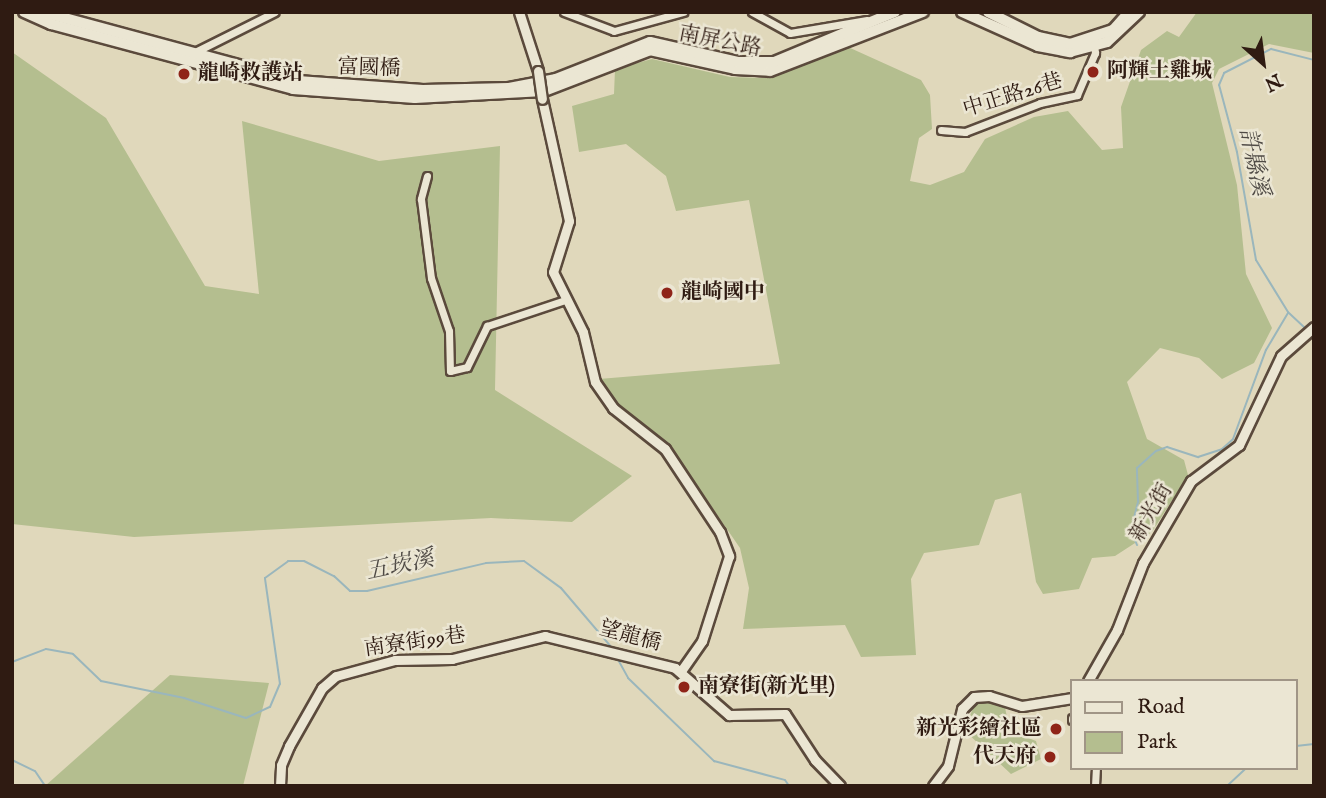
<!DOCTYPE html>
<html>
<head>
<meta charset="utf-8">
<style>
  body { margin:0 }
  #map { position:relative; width:1326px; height:798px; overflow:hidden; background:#e0d8bb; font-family:"IM FELL English","Noto Serif TC",serif }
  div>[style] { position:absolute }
  .green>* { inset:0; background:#b4be8f }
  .stream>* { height:2px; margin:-1px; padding:0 1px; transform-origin:1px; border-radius:1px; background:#9ab6bc }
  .roads { filter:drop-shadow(2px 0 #5b4a3c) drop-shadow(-2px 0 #5b4a3c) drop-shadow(0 2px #5b4a3c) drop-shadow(0 -2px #5b4a3c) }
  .minor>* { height:7px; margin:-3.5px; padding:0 3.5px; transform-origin:3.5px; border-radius:3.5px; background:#ebe6d3 }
  .tertiary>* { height:9px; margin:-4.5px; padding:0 4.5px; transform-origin:4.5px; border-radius:4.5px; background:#ebe6d3 }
  .secondary>* { height:10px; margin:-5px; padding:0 5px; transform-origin:5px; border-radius:5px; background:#ebe6d3 }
  .bridges { filter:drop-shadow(2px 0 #5b4a3c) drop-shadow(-2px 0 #5b4a3c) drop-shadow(0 2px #5b4a3c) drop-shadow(0 -2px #5b4a3c) }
  .tertiary-bridge>* { height:9px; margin:-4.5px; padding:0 4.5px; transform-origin:4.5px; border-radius:4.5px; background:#ebe6d3 }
  .dots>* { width:19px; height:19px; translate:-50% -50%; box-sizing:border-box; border:4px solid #ebe6d3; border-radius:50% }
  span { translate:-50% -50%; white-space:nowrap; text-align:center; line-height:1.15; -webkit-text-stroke:5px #ebe6d3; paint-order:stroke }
  .street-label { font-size:21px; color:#2f1b12 }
  .poi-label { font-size:21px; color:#2f1b12; font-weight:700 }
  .left { translate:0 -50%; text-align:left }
  .right { translate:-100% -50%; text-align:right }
  .water-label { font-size:23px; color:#4f4a45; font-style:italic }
  .frame { position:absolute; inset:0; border:14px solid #2f1b12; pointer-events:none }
  .legend { position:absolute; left:1070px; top:679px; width:228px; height:91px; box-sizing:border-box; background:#ebe6d3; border:2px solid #a09586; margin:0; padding:9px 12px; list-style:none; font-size:21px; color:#2f1b12 }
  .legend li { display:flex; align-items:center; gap:14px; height:35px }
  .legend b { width:35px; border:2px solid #a09586 }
  .north { position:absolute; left:1228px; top:28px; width:70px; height:70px; -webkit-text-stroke:5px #ebe6d3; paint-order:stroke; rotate:152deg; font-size:19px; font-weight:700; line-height:28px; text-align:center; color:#2f1b12 }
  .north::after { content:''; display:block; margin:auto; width:24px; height:32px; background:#2f1b12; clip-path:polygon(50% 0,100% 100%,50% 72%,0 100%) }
</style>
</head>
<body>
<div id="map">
  <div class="green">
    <i style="clip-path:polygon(1197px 12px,1314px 12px,1314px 53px,1269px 44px,1219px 69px,1212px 83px,1237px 185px,1246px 274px,1272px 328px,1254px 363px,1222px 379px,1199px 358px,1160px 348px,1127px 382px,1147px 439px,1184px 460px,1188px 475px,1152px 532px,1115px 556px,1092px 558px,1079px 589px,1043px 594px,1036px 582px,1021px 493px,995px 500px,979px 545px,924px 553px,911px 579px,916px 655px,861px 657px,845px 625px,743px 629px,749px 588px,740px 548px,669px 445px,610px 398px,599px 379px,780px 364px,749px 200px,676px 211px,666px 176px,626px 144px,579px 152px,572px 106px,614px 94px,615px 69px,652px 59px,730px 77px,766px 78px,848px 47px,921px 80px,930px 95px,932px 129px,919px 138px,910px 181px,930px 185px,964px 172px,985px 139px,1034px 117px,1068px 111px,1102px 150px,1123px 148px,1121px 107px,1141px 50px,1167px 31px,1179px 37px)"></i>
    <i style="clip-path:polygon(12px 52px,106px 118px,205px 286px,259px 294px,242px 121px,379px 161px,500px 146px,495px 390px,632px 476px,572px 522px,491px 518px,134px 537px,12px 524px)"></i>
    <i style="clip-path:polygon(170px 675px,269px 683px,243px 786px,45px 786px)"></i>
    <i style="clip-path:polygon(983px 699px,1004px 703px,1010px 731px,1036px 741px,1041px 759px,1011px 774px,964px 730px,974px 706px)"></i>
  </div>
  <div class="stream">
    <i style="left:1305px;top:328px;width:23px;rotate:-137deg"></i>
    <i style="left:1288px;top:312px;width:61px;rotate:-121.6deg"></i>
    <i style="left:1256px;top:260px;width:110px;rotate:-100deg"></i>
    <i style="left:1237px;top:152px;width:69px;rotate:-105deg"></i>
    <i style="left:1219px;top:85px;width:13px;rotate:-67deg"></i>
    <i style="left:1224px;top:73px;width:53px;rotate:-27.1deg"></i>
    <i style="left:1271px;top:49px;width:44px;rotate:14.3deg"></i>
    <i style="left:1137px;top:545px;width:16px;rotate:-112deg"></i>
    <i style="left:1131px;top:530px;width:30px;rotate:-76deg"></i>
    <i style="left:1138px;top:501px;width:33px;rotate:-92deg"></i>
    <i style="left:1137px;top:468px;width:25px;rotate:-42deg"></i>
    <i style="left:1156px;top:451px;width:12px;rotate:-20deg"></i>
    <i style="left:1167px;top:447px;width:33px;rotate:18deg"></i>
    <i style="left:1198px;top:457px;width:25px;rotate:-18deg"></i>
    <i style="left:1222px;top:449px;width:15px;rotate:-42deg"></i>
    <i style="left:1233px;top:439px;width:95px;rotate:-69.7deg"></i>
    <i style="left:1266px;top:350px;width:43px;rotate:-59.3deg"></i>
    <i style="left:616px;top:656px;width:25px;rotate:61deg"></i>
    <i style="left:628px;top:678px;width:120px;rotate:44deg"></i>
    <i style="left:714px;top:761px;width:73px;rotate:15deg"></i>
    <i style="left:785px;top:780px;width:7px;rotate:56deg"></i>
    <i style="left:12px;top:662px;width:36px;rotate:-21deg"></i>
    <i style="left:46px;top:649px;width:27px;rotate:10deg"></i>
    <i style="left:73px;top:654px;width:39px;rotate:44deg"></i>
    <i style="left:101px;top:681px;width:85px;rotate:11.6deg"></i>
    <i style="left:184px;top:698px;width:65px;rotate:17.9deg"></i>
    <i style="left:246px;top:718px;width:26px;rotate:-25deg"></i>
    <i style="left:270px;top:707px;width:25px;rotate:-67deg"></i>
    <i style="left:280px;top:684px;width:107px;rotate:-98.1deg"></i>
    <i style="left:265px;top:578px;width:29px;rotate:-36deg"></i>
    <i style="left:288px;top:561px;width:16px"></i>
    <i style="left:304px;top:561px;width:34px;rotate:27deg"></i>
    <i style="left:334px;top:576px;width:22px;rotate:43deg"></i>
    <i style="left:350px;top:591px;width:17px"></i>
    <i style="left:367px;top:591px;width:122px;rotate:-13.2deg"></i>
    <i style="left:486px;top:563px;width:38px;rotate:-3deg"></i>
    <i style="left:524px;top:561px;width:46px;rotate:36.1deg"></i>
    <i style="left:561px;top:588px;width:79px;rotate:49.6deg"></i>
    <i style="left:1296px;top:746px;width:18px;rotate:-6deg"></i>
    <i style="left:12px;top:760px;width:25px;rotate:26deg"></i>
    <i style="left:35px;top:771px;width:18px;rotate:56deg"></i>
    <i style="left:1227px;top:786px;width:26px;rotate:-43deg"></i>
  </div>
  <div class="roads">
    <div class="minor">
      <i style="left:564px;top:12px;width:53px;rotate:20.8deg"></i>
      <i style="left:614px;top:31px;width:72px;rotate:-15.4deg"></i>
      <i style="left:752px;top:12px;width:43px;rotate:28.9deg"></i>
      <i style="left:790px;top:33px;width:78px;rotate:-9.6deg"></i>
      <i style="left:195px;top:52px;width:89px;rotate:-26.6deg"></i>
      <i style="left:941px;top:130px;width:24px;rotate:5deg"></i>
      <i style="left:965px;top:132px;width:80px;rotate:-21.1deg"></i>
      <i style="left:1040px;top:103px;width:38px;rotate:-12deg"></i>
      <i style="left:1077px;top:95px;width:46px;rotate:-66.8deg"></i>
      <i style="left:1095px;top:53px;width:10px;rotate:-96deg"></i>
      <i style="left:427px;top:176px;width:24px;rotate:105deg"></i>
      <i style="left:421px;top:199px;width:80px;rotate:82.8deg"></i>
      <i style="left:431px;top:278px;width:56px;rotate:71.2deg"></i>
      <i style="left:449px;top:331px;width:40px;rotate:88.6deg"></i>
      <i style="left:450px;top:371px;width:17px;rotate:-13deg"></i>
      <i style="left:467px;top:367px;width:46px;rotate:-64deg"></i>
      <i style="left:487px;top:326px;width:82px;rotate:-18.4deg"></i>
      <i style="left:1072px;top:718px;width:2px;rotate:90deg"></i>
      <i style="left:1095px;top:786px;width:18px;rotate:-87deg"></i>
    </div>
    <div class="tertiary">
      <i style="left:519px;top:12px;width:62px;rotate:72.1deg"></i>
      <i style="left:542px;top:99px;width:125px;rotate:77.5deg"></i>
      <i style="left:569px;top:221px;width:53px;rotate:107.4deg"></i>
      <i style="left:553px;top:272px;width:67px;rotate:63.4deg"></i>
      <i style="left:583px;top:332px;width:51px;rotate:76.5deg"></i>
      <i style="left:595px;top:382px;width:32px;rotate:55deg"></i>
      <i style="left:613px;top:408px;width:66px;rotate:38.3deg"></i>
      <i style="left:665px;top:449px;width:100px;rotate:56.5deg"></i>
      <i style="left:720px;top:532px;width:26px;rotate:69deg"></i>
      <i style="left:729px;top:556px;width:89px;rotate:107.6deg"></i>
      <i style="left:702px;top:641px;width:37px;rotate:125deg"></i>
      <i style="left:1088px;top:681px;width:59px;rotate:-60.4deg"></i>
      <i style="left:1117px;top:630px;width:72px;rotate:-68.8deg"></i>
      <i style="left:1143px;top:563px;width:95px;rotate:-59.7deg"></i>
      <i style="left:1191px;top:481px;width:60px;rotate:-36.9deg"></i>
      <i style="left:1239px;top:445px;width:98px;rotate:-64.7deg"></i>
      <i style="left:1281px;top:356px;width:44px;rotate:-41.3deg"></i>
      <i style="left:280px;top:786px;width:21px;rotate:-87deg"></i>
      <i style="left:281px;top:765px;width:21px;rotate:-67deg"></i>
      <i style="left:289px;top:746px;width:67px;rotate:-60.4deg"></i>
      <i style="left:322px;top:688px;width:18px;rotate:-41deg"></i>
      <i style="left:336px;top:676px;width:61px;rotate:-15.2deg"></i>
      <i style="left:395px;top:660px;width:57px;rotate:-1deg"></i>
      <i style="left:452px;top:659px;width:96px;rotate:-13.9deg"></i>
      <i style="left:545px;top:636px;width:134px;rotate:13.8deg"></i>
      <i style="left:675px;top:668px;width:72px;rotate:41deg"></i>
      <i style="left:729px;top:715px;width:56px;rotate:-1deg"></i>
      <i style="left:785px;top:714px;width:55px;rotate:56.9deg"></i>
      <i style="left:815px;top:760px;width:36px;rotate:46deg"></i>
      <i style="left:933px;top:786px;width:25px;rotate:-53deg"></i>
      <i style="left:948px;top:766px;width:59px;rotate:-76.2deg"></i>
      <i style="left:962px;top:709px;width:17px;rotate:-45deg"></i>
      <i style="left:974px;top:697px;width:15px;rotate:-4deg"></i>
      <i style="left:989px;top:696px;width:34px;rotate:17deg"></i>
      <i style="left:1022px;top:706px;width:51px;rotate:-9.1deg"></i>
    </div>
    <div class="secondary">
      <i style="left:24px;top:12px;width:30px;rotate:24deg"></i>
      <i style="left:51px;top:24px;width:251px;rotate:15deg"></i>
      <i style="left:293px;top:89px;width:122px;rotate:4.2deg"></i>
      <i style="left:415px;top:98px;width:129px;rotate:-3.1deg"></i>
      <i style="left:544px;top:91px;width:114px;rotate:-21.1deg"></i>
      <i style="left:650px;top:50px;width:87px;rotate:12.6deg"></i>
      <i style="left:735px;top:69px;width:35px;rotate:3deg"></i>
      <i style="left:770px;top:71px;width:164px;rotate:-21.1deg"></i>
      <i style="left:42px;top:12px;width:265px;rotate:15.1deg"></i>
      <i style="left:298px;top:81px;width:125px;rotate:4.1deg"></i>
      <i style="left:423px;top:90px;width:86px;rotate:-1.3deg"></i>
      <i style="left:509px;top:88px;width:48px;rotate:-10.8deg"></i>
      <i style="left:556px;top:79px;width:101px;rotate:-21.5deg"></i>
      <i style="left:650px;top:42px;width:90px;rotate:12.8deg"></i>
      <i style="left:738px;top:62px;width:36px"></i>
      <i style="left:774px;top:62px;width:131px;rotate:-22.5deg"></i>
      <i style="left:962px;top:12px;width:83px;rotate:24.1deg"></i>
      <i style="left:1038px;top:46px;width:33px;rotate:11deg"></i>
      <i style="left:1070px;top:52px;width:38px;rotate:-15deg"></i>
      <i style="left:1107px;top:42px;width:44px;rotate:-43.2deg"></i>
      <i style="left:988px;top:12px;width:56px;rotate:26.6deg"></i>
      <i style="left:1038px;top:37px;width:33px;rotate:12deg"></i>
      <i style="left:1070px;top:44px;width:45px;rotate:-18deg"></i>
      <i style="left:1113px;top:30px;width:24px;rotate:-48deg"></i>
    </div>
  </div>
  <div class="bridges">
    <div class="tertiary-bridge">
      <i style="left:538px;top:71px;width:28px;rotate:82deg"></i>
    </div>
  </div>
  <div class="dots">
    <i style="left:1093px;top:72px;background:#8f2418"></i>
    <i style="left:184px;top:74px;background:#8f2418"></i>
    <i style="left:667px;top:293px;background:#8f2418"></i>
    <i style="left:684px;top:687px;background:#8f2418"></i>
    <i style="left:1056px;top:729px;background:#8f2418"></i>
    <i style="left:1050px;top:757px;background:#8f2418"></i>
  </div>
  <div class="street-label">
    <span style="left:720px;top:42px;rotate:11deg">南屏公路</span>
    <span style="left:369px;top:69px;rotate:2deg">富國橋</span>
    <span style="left:1013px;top:96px;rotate:-17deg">中正路26巷</span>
    <span style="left:1152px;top:513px;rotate:-60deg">新光街</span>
    <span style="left:630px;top:637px;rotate:15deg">望龍橋</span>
    <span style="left:415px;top:643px;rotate:-8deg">南寮街99巷</span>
  </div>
  <div class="poi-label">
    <span class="left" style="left:1107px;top:72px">阿輝土雞城</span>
    <span class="left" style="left:198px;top:74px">龍崎救護站</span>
    <span class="left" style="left:681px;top:293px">龍崎國中</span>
    <span class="left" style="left:698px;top:687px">南寮街(新光里)</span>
    <span class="right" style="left:1042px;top:729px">新光彩繪社區</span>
    <span class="right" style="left:1036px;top:757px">代天府</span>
  </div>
  <div class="water-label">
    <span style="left:1253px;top:162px;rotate:78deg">許縣溪</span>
    <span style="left:400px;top:566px;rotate:-12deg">五崁溪</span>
  </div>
  <div class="frame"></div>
  <ul class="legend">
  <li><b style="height:9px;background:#ebe6d3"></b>Road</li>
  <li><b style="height:19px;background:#b4be8f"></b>Park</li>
  </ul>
  <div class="north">N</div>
</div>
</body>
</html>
